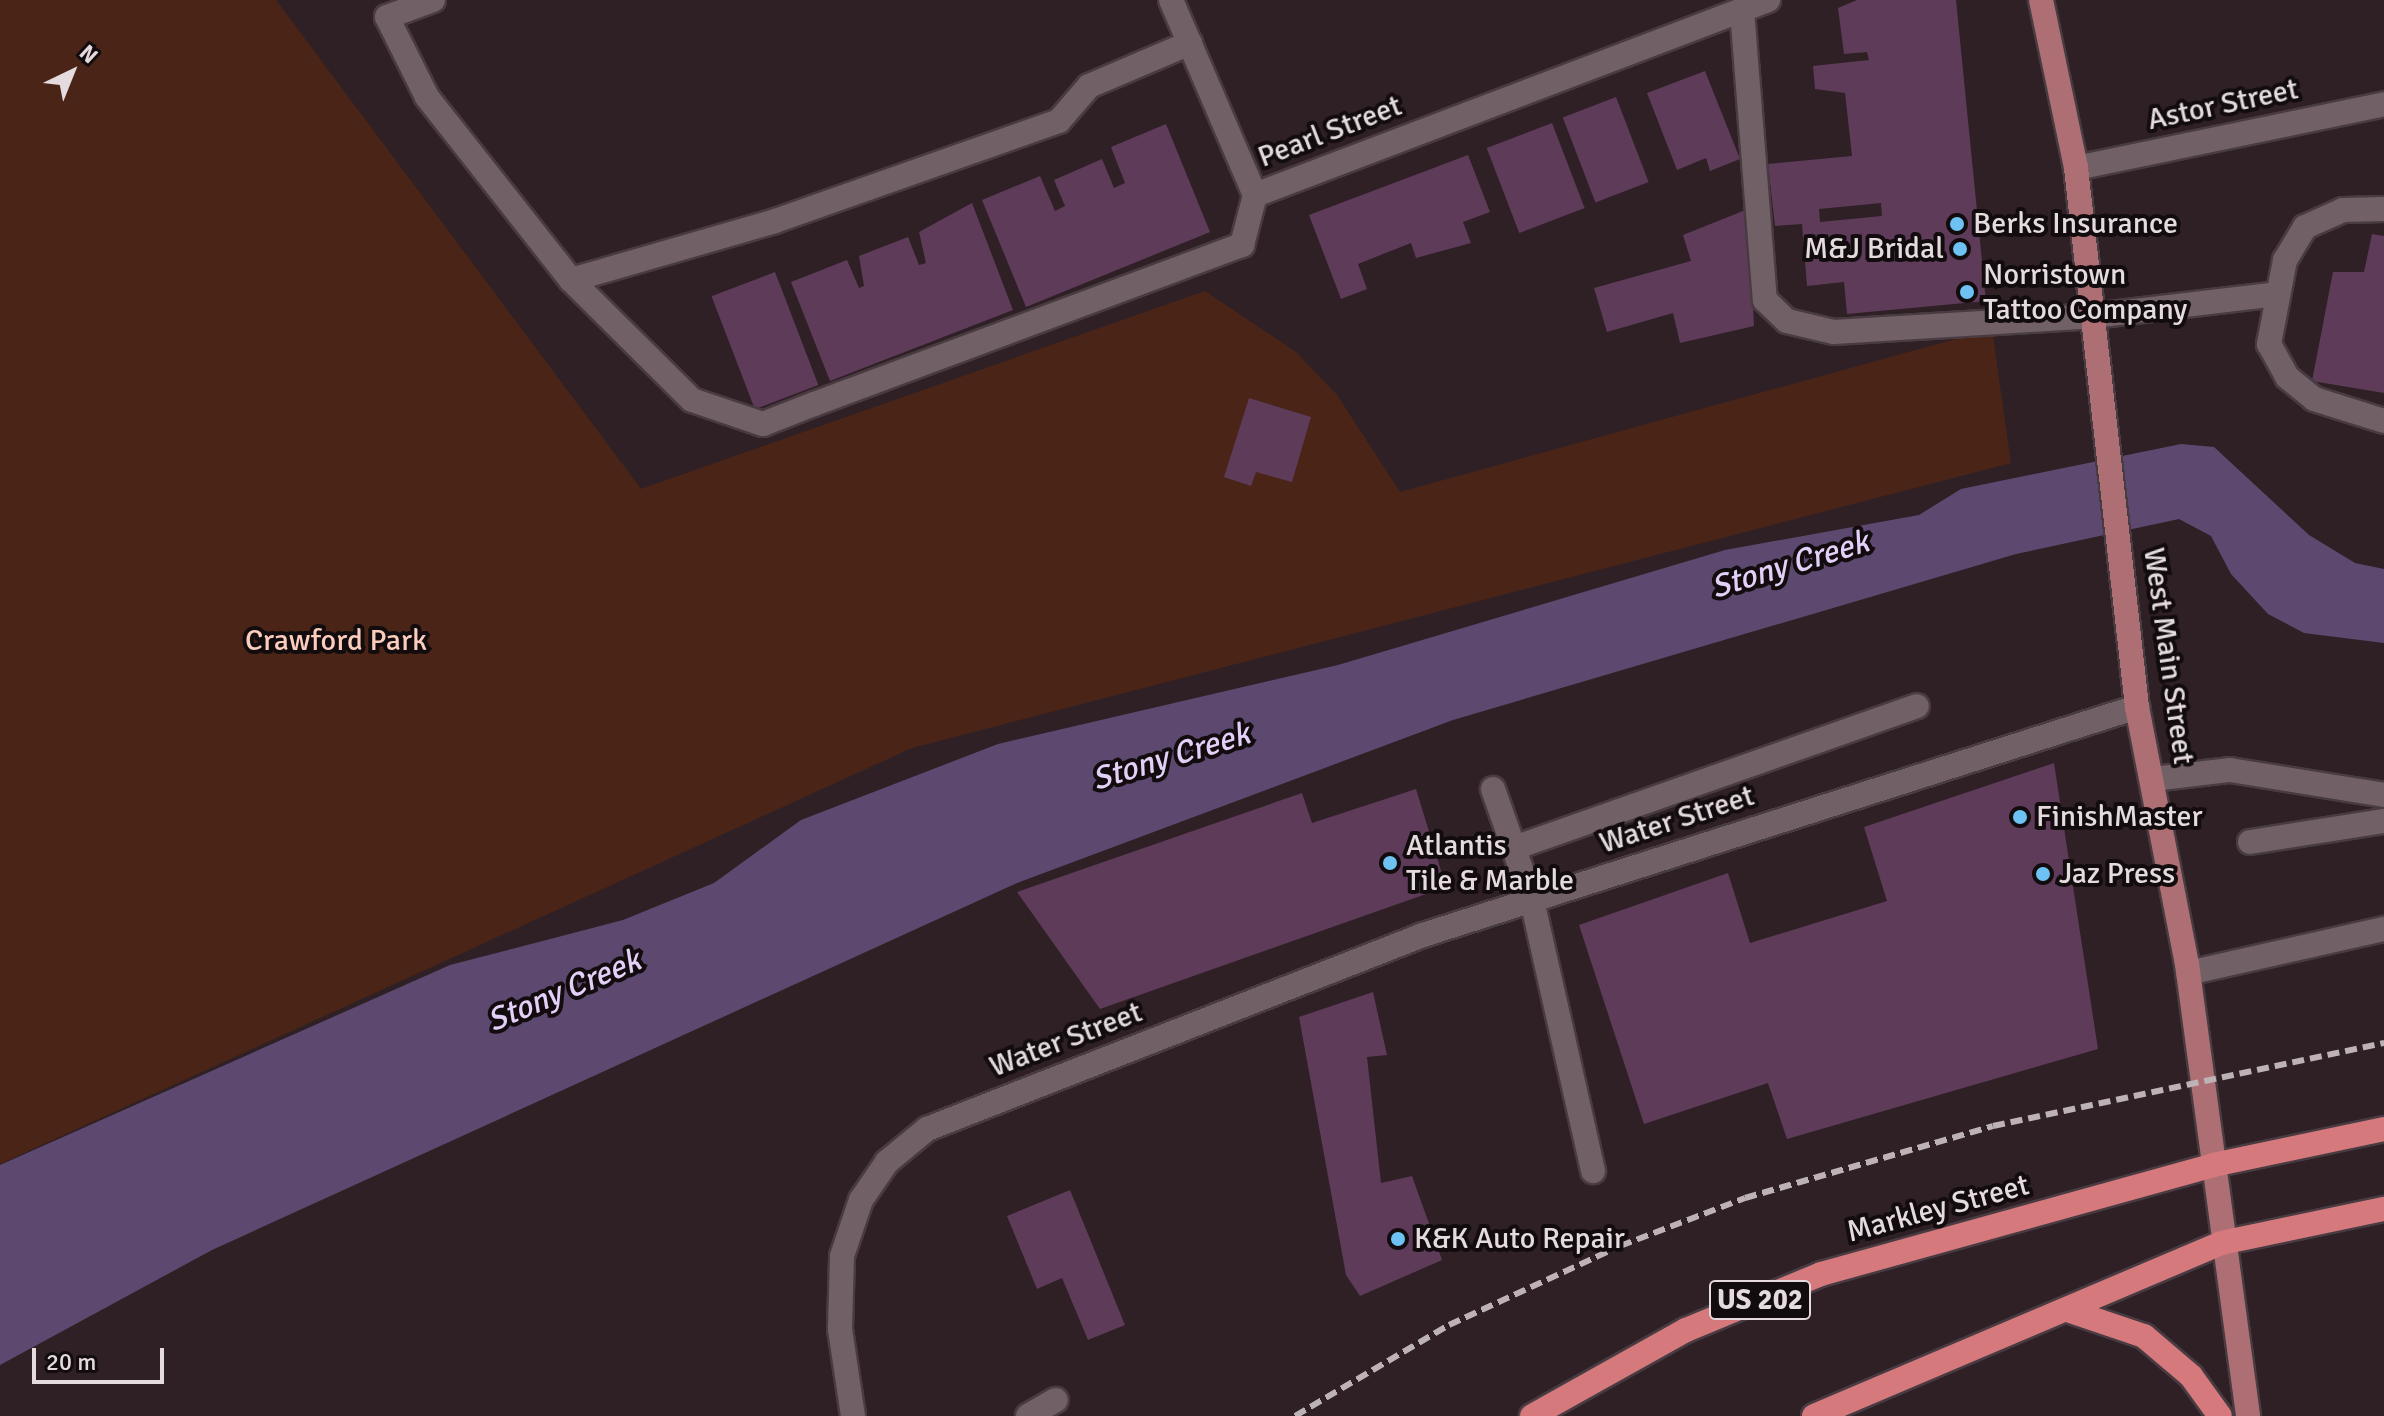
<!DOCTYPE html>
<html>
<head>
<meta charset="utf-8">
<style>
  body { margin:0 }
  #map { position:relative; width:2384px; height:1416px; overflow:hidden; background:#2f2025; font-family:Signika,sans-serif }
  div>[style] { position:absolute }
  .green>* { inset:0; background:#4a2517 }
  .water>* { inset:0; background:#5d4970 }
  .building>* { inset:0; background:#5d3b59; transform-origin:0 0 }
  .roads { filter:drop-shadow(2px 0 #483b41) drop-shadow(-2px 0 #483b41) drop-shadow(0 2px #483b41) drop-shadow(0 -2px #483b41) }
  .lane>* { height:24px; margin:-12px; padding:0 12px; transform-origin:12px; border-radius:12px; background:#716066 }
  .street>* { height:24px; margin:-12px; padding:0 12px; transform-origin:12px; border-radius:12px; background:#716066 }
  .primary>* { height:24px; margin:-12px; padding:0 12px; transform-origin:12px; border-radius:12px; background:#ae6f74 }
  .highway>* { height:24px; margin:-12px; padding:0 12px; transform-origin:12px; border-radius:12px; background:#d6797d }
  .rail>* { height:6px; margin-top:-3px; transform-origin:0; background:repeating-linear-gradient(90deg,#bdb2b5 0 12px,transparent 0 18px) }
  .dots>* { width:22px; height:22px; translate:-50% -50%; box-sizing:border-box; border:4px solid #120c0e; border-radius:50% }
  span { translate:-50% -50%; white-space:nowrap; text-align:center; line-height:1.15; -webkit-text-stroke:8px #120c0e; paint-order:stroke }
  .shield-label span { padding:2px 6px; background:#120c0e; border:2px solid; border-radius:6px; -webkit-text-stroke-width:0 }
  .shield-label { font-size:28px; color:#e5dbde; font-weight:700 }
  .street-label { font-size:30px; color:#e5dbde }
  .poi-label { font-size:30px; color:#e5dbde }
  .left { translate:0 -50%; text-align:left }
  .right { translate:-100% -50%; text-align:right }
  .park-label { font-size:30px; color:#fccdbc }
  .water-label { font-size:32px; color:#e3d0f8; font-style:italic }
  .north { position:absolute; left:32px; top:32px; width:80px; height:80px; -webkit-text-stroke:6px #120c0e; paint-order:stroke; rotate:43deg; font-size:22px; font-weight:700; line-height:32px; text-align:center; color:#e5dbde }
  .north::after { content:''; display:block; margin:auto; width:28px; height:36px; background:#e5dbde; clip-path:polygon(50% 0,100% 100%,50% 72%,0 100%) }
  .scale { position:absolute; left:32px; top:1348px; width:132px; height:36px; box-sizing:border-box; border:4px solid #e5dbde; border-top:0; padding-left:10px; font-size:24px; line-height:28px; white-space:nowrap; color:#e5dbde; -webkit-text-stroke:6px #120c0e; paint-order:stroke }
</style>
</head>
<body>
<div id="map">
  <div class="green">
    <i style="clip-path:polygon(0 0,276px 0,641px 489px,1205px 291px,1296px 352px,1337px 395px,1400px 492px,1992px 329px,2011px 463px,912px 748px,0 1164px)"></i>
  </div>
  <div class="water">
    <i style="clip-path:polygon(2181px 444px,2214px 447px,2309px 535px,2355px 563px,2384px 569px,2384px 643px,2304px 633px,2268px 614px,2231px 574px,2211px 536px,2179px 519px,2016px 554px,1453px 720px,1017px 883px,212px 1250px,0 1365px,0 1165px,450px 965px,623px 920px,714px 883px,801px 820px,998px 744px,1338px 665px,1725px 550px,1919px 515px,1961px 489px)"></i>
  </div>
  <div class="building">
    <i style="clip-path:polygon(evenodd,1857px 0,1956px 0,1986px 301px,1847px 314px,1844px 282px,1807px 286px,1802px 224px,1775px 226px,1768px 164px,1852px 156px,1845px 93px,1815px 89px,1813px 66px,1869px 60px,1867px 52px,1844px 54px,1838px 8px,1857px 0,1881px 203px,1882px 216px,1820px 222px,1819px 209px,1881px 203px)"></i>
    <i style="clip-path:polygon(1705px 71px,1740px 159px,1710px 171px,1706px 158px,1677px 170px,1647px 93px)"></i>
    <i style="left:1616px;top:97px;width:91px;height:57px;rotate:69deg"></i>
    <i style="left:1552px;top:123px;width:91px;height:70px;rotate:69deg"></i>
    <i style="clip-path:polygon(1166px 124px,1210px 232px,1026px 307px,982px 200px,1040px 176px,1055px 211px,1065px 206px,1054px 180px,1102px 159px,1114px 188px,1125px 183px,1111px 147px)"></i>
    <i style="clip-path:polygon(1468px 155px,1490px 212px,1463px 222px,1471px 243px,1416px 258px,1411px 243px,1358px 264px,1367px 289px,1341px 299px,1309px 215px)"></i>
    <i style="clip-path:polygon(972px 203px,1013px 310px,830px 381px,791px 282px,847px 260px,859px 288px,864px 286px,859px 256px,908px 237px,919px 265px,926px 263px,919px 232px)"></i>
    <i style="clip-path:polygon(1748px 209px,1754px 326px,1680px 343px,1673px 313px,1607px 332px,1594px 288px,1691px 261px,1683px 235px)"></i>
    <i style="clip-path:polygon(2372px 234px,2384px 236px,2384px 393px,2312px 381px,2333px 272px,2364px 272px)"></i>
    <i style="left:775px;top:272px;width:121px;height:68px;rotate:69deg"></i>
    <i style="clip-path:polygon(1249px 398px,1311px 417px,1292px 482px,1256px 472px,1251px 486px,1224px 477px)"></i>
    <i style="clip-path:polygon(2054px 763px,2098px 1049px,1787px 1139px,1768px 1083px,1644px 1124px,1579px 925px,1728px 873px,1750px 943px,1887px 901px,1864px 827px)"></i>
    <i style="clip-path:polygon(1416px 789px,1446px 887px,1100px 1009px,1017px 892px,1302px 793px,1312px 823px)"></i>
    <i style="clip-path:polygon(1373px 992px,1387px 1055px,1367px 1057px,1381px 1183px,1412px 1176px,1442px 1260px,1360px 1296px,1346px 1275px,1299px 1017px)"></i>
    <i style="clip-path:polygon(1070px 1190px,1125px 1325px,1088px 1340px,1062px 1278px,1037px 1289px,1007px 1216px)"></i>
  </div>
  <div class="roads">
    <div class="lane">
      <i style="left:1742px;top:10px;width:291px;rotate:85.5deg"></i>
      <i style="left:1765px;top:300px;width:30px;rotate:44deg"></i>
      <i style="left:1787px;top:321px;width:48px;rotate:13.2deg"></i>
      <i style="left:1834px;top:332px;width:259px;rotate:-3.5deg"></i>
      <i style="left:2093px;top:316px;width:185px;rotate:-6.8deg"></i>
      <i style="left:387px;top:17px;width:89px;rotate:63.4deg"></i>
      <i style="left:427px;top:97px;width:233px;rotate:51.8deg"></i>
      <i style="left:571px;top:280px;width:170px;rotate:44.8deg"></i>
      <i style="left:692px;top:400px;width:75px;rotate:18.7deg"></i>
      <i style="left:763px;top:424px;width:55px;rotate:-21.4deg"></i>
      <i style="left:2384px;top:209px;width:41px;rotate:178.6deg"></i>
      <i style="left:2343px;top:210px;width:42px;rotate:155.9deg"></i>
      <i style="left:2305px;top:227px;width:39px;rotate:121deg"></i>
      <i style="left:2285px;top:260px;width:86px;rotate:100.8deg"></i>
      <i style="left:2269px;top:344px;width:38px;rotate:61deg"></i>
      <i style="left:2287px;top:377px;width:35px;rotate:39deg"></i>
      <i style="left:2314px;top:399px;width:73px;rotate:17.4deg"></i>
      <i style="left:571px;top:280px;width:212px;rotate:-16.1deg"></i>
      <i style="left:775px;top:221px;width:301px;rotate:-19.4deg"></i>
      <i style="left:1059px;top:121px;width:46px;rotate:-49.4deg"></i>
      <i style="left:1089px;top:86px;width:110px;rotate:-23.1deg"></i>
      <i style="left:2153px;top:779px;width:78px;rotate:-6.7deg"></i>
      <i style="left:2230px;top:770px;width:156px;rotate:9.2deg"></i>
      <i style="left:2250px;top:842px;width:136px;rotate:-8.9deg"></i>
      <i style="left:1514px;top:848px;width:427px;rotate:-19.4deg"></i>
      <i style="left:2188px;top:973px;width:201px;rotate:-12.7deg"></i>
      <i style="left:1028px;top:1416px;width:32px;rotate:-30deg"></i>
    </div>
    <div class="street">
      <i style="left:1171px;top:0;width:212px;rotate:66.7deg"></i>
      <i style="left:387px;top:17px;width:49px;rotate:-20.3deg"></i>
      <i style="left:2076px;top:168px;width:315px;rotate:-11.7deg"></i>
      <i style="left:1255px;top:195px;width:549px;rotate:-20.81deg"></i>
      <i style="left:814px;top:404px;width:457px;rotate:-20.4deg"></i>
      <i style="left:1242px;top:245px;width:52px;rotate:-75.4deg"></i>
      <i style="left:1493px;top:789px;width:118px;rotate:70.6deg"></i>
      <i style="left:1532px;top:900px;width:278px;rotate:77.3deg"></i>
      <i style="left:853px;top:1416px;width:88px;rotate:-98.5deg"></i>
      <i style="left:840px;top:1329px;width:73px;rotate:-88.4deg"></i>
      <i style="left:842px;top:1256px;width:59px;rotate:-71.3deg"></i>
      <i style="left:861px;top:1200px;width:46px;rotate:-55.6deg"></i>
      <i style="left:887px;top:1162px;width:52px;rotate:-39.5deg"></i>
      <i style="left:927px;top:1129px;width:533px;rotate:-21.36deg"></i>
      <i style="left:1423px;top:935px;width:750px;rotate:-17.71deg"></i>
    </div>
    <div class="primary">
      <i style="left:2041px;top:0;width:172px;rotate:78.2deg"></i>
      <i style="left:2076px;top:168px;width:542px;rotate:83.54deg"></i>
      <i style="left:2137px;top:707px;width:262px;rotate:79deg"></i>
      <i style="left:2187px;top:964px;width:456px;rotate:82.3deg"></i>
    </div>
    <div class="highway">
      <i style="left:2070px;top:1311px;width:78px;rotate:18.7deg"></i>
      <i style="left:2144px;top:1336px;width:62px;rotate:40.4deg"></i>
      <i style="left:2191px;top:1376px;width:49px;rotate:54.1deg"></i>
      <i style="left:1532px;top:1416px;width:176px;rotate:-29.2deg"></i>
      <i style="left:1686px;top:1330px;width:146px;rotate:-22.5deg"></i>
      <i style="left:1821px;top:1274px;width:407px;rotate:-15.5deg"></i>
      <i style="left:2213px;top:1165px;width:175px;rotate:-11.9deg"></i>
      <i style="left:1814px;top:1416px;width:442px;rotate:-23deg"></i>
      <i style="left:2221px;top:1243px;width:167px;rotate:-11.8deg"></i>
    </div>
  </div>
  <div class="rail">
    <i style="left:1295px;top:1416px;width:179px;rotate:-30.6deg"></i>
    <i style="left:1449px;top:1325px;width:188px;rotate:-24.8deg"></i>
    <i style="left:1620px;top:1246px;width:134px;rotate:-21deg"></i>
    <i style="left:1745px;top:1198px;width:258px;rotate:-16.2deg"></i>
    <i style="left:1993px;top:1126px;width:400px;rotate:-12deg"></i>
  </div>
  <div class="dots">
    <i style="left:1957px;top:224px;background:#6ec2f3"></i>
    <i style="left:1960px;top:249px;background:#6ec2f3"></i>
    <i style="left:1967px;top:292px;background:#6ec2f3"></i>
    <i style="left:2020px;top:817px;background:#6ec2f3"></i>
    <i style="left:1390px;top:863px;background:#6ec2f3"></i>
    <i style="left:2043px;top:874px;background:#6ec2f3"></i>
    <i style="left:1398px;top:1239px;background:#6ec2f3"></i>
  </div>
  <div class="shield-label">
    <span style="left:1760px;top:1300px">US 202</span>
  </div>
  <div class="street-label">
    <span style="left:2223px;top:105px;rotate:-12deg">Astor Street</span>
    <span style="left:1330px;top:132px;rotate:-21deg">Pearl Street</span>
    <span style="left:2168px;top:656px;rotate:82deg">West Main Street</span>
    <span style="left:1677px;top:820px;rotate:-18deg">Water Street</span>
    <span style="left:1066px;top:1040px;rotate:-21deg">Water Street</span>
    <span style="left:1938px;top:1209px;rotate:-15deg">Markley Street</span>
  </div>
  <div class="poi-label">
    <span class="left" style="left:1973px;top:224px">Berks Insurance</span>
    <span class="right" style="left:1944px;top:249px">M&amp;J Bridal</span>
    <span class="left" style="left:1983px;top:292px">Norristown<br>Tattoo Company</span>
    <span class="left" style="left:2036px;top:817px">FinishMaster</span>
    <span class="left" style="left:1406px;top:863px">Atlantis<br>Tile &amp; Marble</span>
    <span class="left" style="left:2059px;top:874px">Jaz Press</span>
    <span class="left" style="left:1414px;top:1239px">K&amp;K Auto Repair</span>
  </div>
  <div class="park-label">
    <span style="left:336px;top:641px">Crawford Park</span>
  </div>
  <div class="water-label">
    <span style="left:1790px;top:565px;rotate:-17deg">Stony Creek</span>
    <span style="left:1171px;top:757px;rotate:-17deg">Stony Creek</span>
    <span style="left:564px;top:991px;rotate:-23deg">Stony Creek</span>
  </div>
  <div class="north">N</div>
  <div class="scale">20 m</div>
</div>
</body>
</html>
